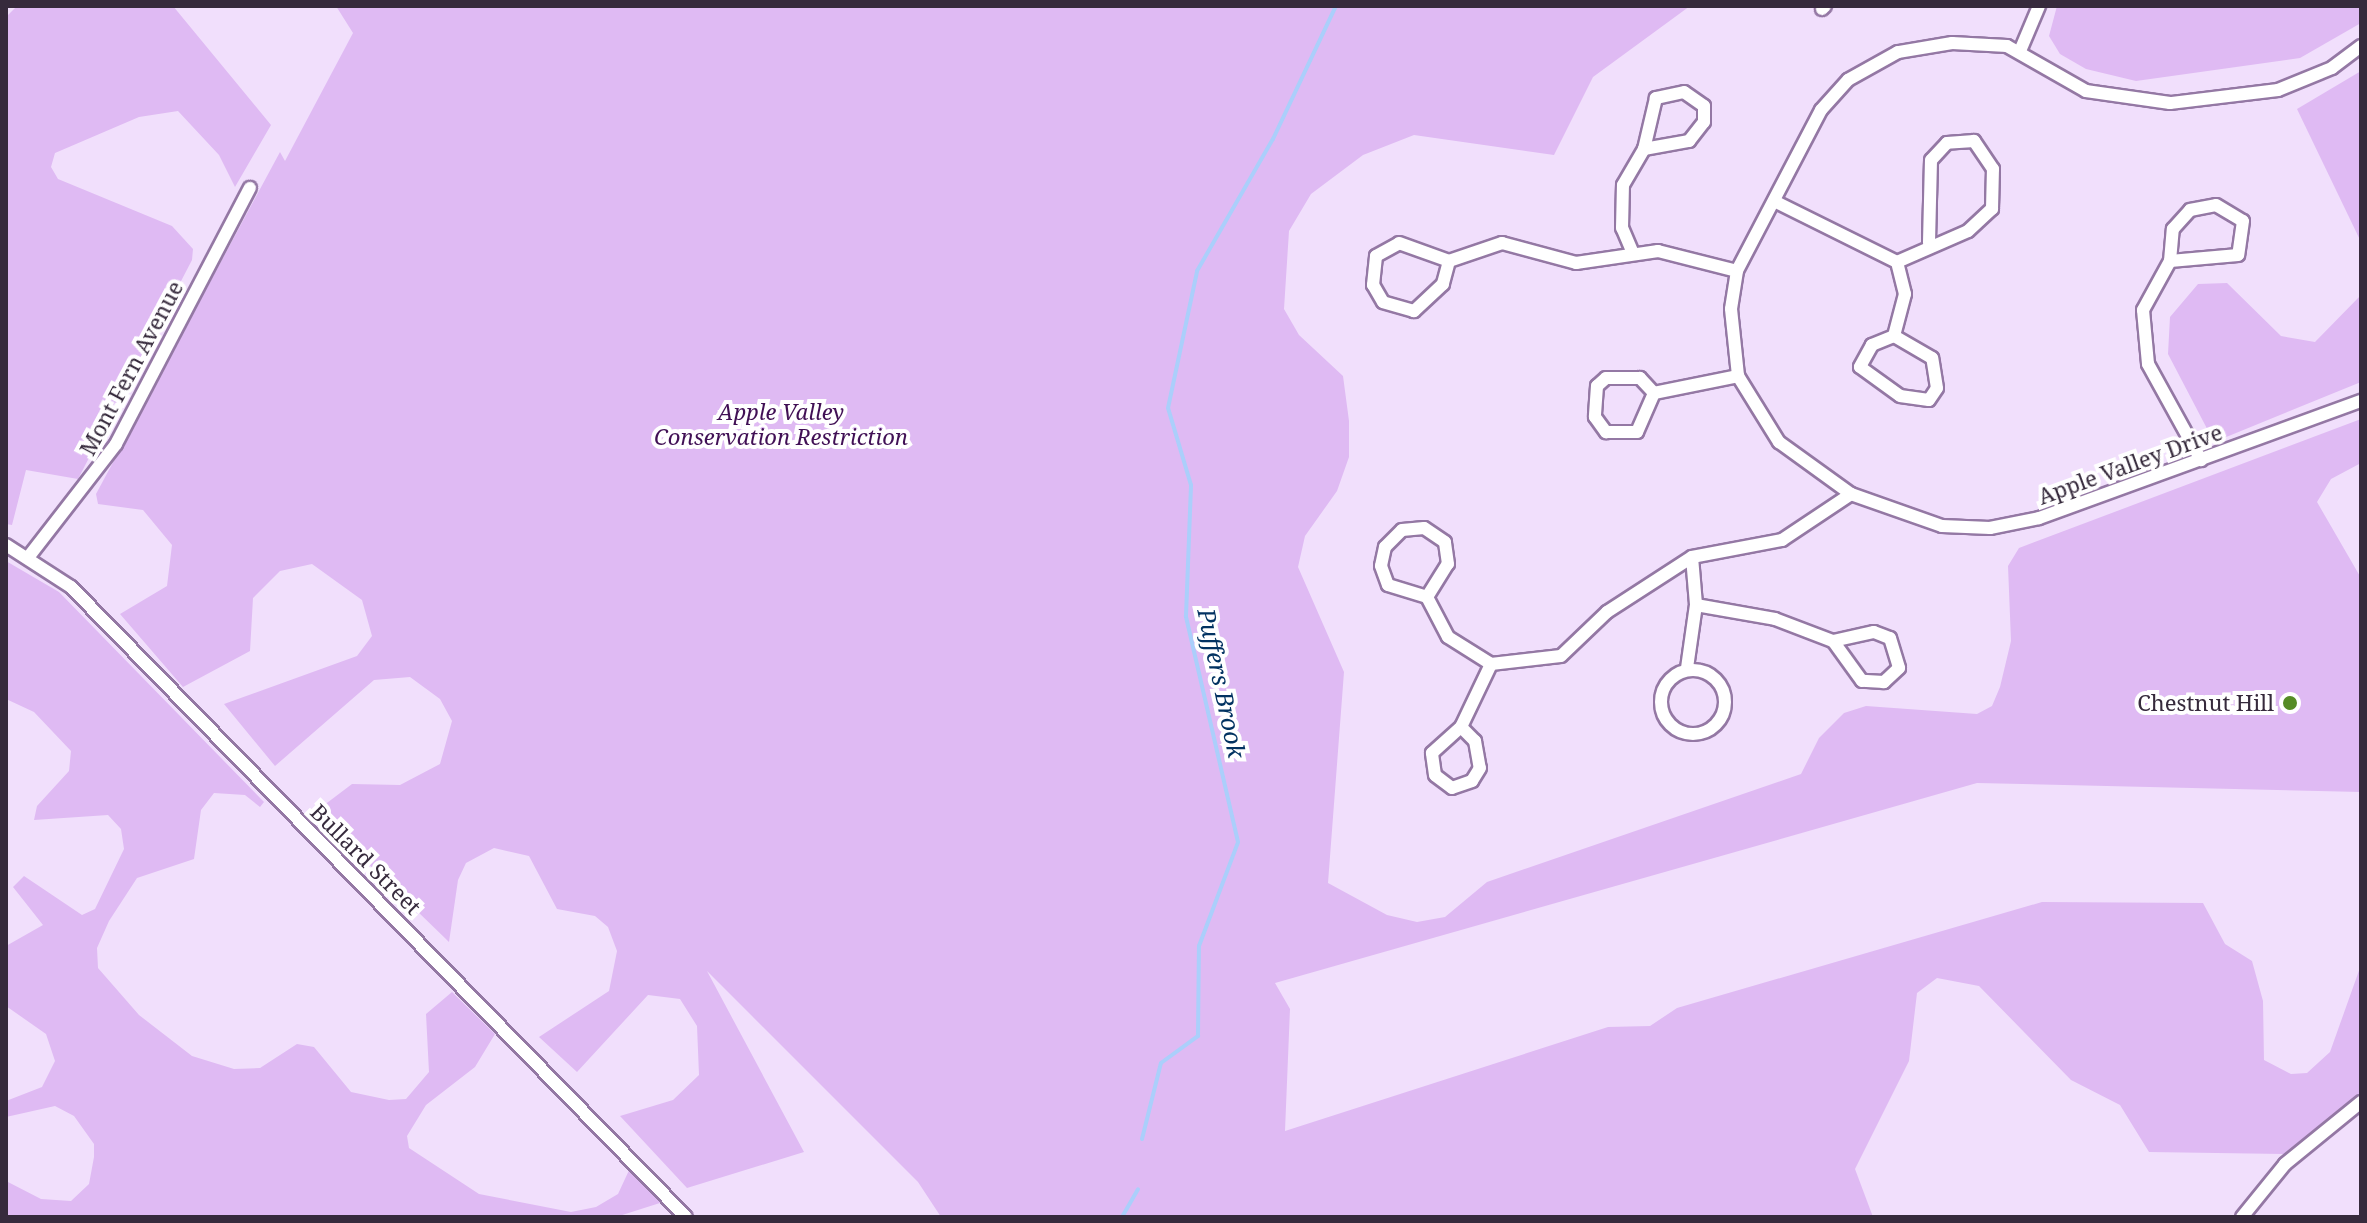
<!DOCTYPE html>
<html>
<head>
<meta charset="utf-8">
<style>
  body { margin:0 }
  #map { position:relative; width:2367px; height:1223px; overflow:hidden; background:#f1dffc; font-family:"Noto Serif",serif }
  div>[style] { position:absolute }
  .green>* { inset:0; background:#dfbaf3 }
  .stream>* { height:4px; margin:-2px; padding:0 2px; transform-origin:2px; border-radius:2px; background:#abcffb }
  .roads { filter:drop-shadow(2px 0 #9478a4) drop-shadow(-2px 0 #9478a4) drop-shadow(0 2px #9478a4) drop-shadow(0 -2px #9478a4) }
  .minor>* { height:12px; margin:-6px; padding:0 6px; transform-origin:6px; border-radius:6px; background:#fff }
  .minor>.ring { margin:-6px; padding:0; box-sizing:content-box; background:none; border:12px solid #fff; border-radius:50% }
  .dots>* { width:22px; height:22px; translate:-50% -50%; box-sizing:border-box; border:4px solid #fff; border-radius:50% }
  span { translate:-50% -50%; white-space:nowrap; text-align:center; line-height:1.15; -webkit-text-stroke:8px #fff; paint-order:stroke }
  .street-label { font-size:22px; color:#362a3c }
  .park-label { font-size:22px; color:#411055; font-style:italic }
  .poi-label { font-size:22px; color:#362a3c }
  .right { translate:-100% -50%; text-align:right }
  .water-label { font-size:24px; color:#023261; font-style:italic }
  .frame { position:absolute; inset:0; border:8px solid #362a3c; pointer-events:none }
</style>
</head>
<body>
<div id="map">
  <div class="green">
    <i style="clip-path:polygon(17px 6px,173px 6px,271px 125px,235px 187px,219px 155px,178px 111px,139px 117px,55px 153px,51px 167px,58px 179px,172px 226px,193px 249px,192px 260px,78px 479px,26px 470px,12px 525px,6px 524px,6px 17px)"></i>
    <i style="clip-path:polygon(336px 6px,1690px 6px,1593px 77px,1554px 155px,1414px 135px,1363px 155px,1311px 194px,1289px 231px,1284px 309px,1299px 335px,1343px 376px,1349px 421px,1349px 457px,1337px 491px,1305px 536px,1298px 567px,1344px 672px,1328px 883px,1387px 915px,1417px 922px,1445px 917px,1487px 882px,1801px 774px,1819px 738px,1844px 713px,1866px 706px,1977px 714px,1992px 706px,2000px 687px,2011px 641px,2008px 566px,2019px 548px,2361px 419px,2361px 463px,2331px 479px,2317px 502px,2361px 578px,2361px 792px,1977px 783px,1275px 983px,1290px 1009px,1285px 1131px,1608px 1027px,1650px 1026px,1677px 1008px,2042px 902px,2203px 903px,2225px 944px,2252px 961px,2263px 1001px,2264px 1060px,2291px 1074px,2307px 1073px,2330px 1052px,2361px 965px,2361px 1093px,2284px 1154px,2149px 1152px,2120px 1105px,2071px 1080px,1979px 986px,1937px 978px,1917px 993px,1909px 1061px,1855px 1169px,1873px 1217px,941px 1217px,918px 1182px,707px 971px,804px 1152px,687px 1188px,620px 1116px,673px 1100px,699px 1075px,697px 1026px,680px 999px,648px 995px,577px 1072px,539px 1037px,609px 991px,617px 951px,608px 927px,595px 916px,557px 909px,529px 856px,494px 848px,466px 863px,458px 880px,449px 942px,315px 812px,352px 784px,400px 785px,440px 764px,452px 721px,440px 699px,410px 677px,374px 680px,275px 766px,224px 704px,357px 656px,372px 636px,362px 600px,312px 564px,280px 571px,253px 598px,250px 651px,183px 687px,120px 614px,167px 586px,172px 545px,143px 510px,98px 504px,96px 494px,280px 152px,285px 161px,353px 33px)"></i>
    <i style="clip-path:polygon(2057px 6px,2361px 6px,2361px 23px,2300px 58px,2136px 81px,2086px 69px,2060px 54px,2049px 36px)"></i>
    <i style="clip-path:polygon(2361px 71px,2361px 242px,2297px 109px)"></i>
    <i style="clip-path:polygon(2227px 283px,2281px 336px,2315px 342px,2361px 295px,2361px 382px,2214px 442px,2168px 354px,2170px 317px,2198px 284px)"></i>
    <i style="clip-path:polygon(6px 561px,59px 592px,264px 802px,260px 807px,245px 795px,214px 793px,201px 810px,194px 859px,137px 878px,109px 921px,97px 948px,98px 968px,139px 1015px,192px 1056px,234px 1069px,260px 1068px,297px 1044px,314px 1047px,351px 1092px,389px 1100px,406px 1099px,429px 1072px,426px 1014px,452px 992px,495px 1034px,475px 1067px,426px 1105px,407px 1136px,409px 1148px,479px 1194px,571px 1212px,596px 1207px,618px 1194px,631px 1166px,663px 1202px,616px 1217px,6px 1217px,6px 1181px,41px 1199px,71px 1201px,89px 1184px,94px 1157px,94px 1144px,74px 1116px,55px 1106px,6px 1117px,6px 1101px,42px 1087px,55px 1061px,46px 1034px,6px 1006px,6px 946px,43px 925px,13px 887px,24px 876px,82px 915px,95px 909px,124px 849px,121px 829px,108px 815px,34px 820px,37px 806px,69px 771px,71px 751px,34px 712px,6px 699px)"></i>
  </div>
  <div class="stream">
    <i style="left:1142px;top:1139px;width:78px;rotate:-76deg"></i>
    <i style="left:1161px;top:1063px;width:46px;rotate:-36.1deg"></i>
    <i style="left:1198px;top:1036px;width:90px;rotate:-89.4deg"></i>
    <i style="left:1199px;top:946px;width:111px;rotate:-69.4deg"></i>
    <i style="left:1238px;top:842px;width:232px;rotate:-103deg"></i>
    <i style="left:1186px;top:616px;width:131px;rotate:-87.8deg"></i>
    <i style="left:1191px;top:485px;width:80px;rotate:-106.6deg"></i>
    <i style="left:1168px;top:408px;width:140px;rotate:-78deg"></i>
    <i style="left:1197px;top:271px;width:152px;rotate:-60.1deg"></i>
    <i style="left:1273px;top:139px;width:147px;rotate:-64.7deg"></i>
    <i style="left:1122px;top:1217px;width:32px;rotate:-60deg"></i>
  </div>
  <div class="roads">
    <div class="minor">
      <i style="left:1822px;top:9px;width:4px;rotate:-45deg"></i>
      <i style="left:2361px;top:46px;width:36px;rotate:143deg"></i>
      <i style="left:2332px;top:68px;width:58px;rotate:157.8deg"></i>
      <i style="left:2278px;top:90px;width:109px;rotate:173.1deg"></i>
      <i style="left:2170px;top:103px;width:85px;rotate:-171.9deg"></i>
      <i style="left:2086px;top:91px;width:91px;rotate:-150.3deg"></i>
      <i style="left:2007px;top:46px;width:55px;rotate:-176.9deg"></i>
      <i style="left:1952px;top:43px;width:55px;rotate:170.5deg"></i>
      <i style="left:1898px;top:52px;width:57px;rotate:150.8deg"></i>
      <i style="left:1848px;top:80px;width:40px;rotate:132deg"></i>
      <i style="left:1821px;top:110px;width:182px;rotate:117.6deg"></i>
      <i style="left:1737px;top:271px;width:38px;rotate:99deg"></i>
      <i style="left:1731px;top:309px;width:67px;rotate:84deg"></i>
      <i style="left:1738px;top:376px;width:78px;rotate:58.2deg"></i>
      <i style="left:1779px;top:442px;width:89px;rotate:35.8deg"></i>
      <i style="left:1851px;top:494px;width:96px;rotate:19.4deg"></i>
      <i style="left:1942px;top:526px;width:48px;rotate:2.4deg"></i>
      <i style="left:1990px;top:528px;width:50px;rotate:-11.5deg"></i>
      <i style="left:2039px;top:518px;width:343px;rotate:-20deg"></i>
      <i style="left:2020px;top:51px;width:49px;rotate:-67.1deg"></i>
      <i style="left:1774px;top:201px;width:137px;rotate:26.4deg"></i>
      <i style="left:1897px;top:262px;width:33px;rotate:76deg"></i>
      <i style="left:1905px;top:294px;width:43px;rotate:104.7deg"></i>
      <i style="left:1894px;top:336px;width:24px;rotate:158deg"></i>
      <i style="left:1872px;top:345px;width:25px;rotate:119deg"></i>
      <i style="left:1860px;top:367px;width:49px;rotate:35.9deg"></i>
      <i style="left:1900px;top:396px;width:29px;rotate:8deg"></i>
      <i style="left:1929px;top:400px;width:14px;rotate:-56deg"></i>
      <i style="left:1937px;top:388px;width:30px;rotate:-99deg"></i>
      <i style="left:1932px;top:358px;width:44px;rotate:-149.9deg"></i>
      <i style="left:1632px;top:251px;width:25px;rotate:-113deg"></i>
      <i style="left:1622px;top:228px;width:43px;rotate:-88.7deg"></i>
      <i style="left:1623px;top:185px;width:42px;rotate:-59.7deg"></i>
      <i style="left:1644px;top:149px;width:46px;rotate:-10.1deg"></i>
      <i style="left:1689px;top:141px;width:24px;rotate:-52deg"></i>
      <i style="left:1704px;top:122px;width:16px;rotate:-90deg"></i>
      <i style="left:1704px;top:106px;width:24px;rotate:-145deg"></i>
      <i style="left:1684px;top:92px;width:29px;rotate:168deg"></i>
      <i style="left:1656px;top:98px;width:52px;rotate:103.2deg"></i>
      <i style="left:1449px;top:261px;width:24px;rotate:105deg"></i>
      <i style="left:1443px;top:284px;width:40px;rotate:137deg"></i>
      <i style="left:1414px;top:311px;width:32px;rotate:-164deg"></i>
      <i style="left:1383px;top:302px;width:20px;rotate:-120deg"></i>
      <i style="left:1373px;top:285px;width:29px;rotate:-84deg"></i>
      <i style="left:1376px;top:256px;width:26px;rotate:-29deg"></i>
      <i style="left:1399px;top:243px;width:53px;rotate:19.8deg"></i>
      <i style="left:1449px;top:261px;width:56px;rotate:-18.8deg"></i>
      <i style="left:1502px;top:243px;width:77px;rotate:15.1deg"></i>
      <i style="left:1576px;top:263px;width:83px;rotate:-8.3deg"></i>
      <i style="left:1658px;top:251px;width:81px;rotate:14.2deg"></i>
      <i style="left:2170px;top:261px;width:32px;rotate:-85deg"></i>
      <i style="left:2173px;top:229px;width:25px;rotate:-48deg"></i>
      <i style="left:2190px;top:210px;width:26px;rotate:-11deg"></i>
      <i style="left:2216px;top:205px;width:31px;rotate:31deg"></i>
      <i style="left:2243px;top:221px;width:34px;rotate:98deg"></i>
      <i style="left:2238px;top:255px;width:68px;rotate:175deg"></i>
      <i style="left:2170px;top:261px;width:56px;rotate:118.9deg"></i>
      <i style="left:2143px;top:310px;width:54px;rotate:84.7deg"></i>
      <i style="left:2148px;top:364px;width:110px;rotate:61.1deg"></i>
      <i style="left:1897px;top:262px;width:77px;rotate:-23.6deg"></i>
      <i style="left:1968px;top:231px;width:33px;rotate:-43deg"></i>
      <i style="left:1992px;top:209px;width:40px;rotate:-88.6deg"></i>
      <i style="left:1993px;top:169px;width:34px;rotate:-124deg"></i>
      <i style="left:1974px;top:141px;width:27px;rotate:176deg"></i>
      <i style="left:1947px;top:143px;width:23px;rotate:133deg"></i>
      <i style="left:1931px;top:160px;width:83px;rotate:91.4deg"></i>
      <i style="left:1654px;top:393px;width:21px;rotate:-133deg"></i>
      <i style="left:1640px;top:378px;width:34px;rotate:180deg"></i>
      <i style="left:1606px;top:378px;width:12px;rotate:138deg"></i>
      <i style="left:1597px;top:386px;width:31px;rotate:94deg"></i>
      <i style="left:1595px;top:417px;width:19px;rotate:54deg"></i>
      <i style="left:1606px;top:432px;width:31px"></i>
      <i style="left:1637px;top:432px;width:43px;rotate:-66.4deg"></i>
      <i style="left:1654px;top:393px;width:86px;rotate:-11.4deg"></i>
      <i style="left:6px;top:545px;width:77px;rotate:32.9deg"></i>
      <i style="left:71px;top:587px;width:880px;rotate:45.69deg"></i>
      <i style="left:30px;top:555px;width:140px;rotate:-52.2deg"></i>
      <i style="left:116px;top:444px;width:289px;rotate:-62.4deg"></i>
      <i style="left:1692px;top:557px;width:92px;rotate:-10.7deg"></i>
      <i style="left:1782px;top:540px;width:83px;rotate:-33.7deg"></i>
      <i style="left:1427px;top:597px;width:39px;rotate:-58deg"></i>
      <i style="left:1448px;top:564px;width:22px;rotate:-98deg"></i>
      <i style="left:1445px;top:542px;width:25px;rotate:-146deg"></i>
      <i style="left:1424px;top:528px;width:22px;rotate:175deg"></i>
      <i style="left:1402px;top:530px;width:24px;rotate:135deg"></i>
      <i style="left:1385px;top:547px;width:19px;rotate:102deg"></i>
      <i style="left:1381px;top:566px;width:20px;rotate:70deg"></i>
      <i style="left:1388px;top:585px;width:41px;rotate:17.1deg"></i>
      <i style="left:1427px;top:597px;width:45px;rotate:62.3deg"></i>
      <i style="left:1448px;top:637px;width:51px;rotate:32.1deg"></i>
      <i style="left:1491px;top:664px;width:70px;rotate:-6.5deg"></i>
      <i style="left:1561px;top:656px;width:64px;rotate:-43.7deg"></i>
      <i style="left:1607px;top:612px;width:101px;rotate:-32.9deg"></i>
      <i style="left:1692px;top:557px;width:48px;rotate:85.2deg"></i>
      <i style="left:1687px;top:668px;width:64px;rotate:-81.9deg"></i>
      <i style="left:1696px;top:605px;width:80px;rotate:10deg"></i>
      <i style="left:1775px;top:619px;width:62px;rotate:20.8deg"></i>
      <i style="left:1833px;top:641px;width:42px;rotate:-12.4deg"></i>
      <i style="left:1874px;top:632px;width:17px;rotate:21deg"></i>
      <i style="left:1890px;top:638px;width:31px;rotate:73deg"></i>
      <i style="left:1899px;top:668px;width:21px;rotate:137deg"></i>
      <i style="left:1884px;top:682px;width:22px;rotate:-177deg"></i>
      <i style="left:1862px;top:681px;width:49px;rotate:-125.9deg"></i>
      <i class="ring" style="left:1661px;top:670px;width:52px;height:52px"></i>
      <i style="left:1461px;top:727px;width:20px;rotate:45deg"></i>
      <i style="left:1475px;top:741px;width:27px;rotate:80deg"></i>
      <i style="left:1480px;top:768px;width:15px;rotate:122deg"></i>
      <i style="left:1472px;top:781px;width:21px;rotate:161deg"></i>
      <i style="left:1452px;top:788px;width:21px;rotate:-143deg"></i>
      <i style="left:1435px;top:775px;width:22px;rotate:-98deg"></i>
      <i style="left:1432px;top:753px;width:39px;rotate:-42deg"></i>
      <i style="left:1461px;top:727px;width:70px;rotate:-64.5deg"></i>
      <i style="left:2242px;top:1217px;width:68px;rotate:-50.9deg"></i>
      <i style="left:2285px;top:1164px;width:98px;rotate:-39.2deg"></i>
    </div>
  </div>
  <div class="dots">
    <i style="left:2290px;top:703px;background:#558b25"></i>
  </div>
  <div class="street-label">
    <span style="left:131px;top:368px;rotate:-62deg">Mont Fern Avenue</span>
    <span style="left:2130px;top:464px;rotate:-20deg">Apple Valley Drive</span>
    <span style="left:366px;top:859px;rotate:45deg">Bullard Street</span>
  </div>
  <div class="park-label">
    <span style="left:781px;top:424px">Apple Valley<br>Conservation Restriction</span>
  </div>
  <div class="poi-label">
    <span class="right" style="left:2274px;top:703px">Chestnut Hill</span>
  </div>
  <div class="water-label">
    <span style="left:1222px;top:683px;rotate:78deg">Puffers Brook</span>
  </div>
  <div class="frame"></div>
</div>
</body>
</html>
